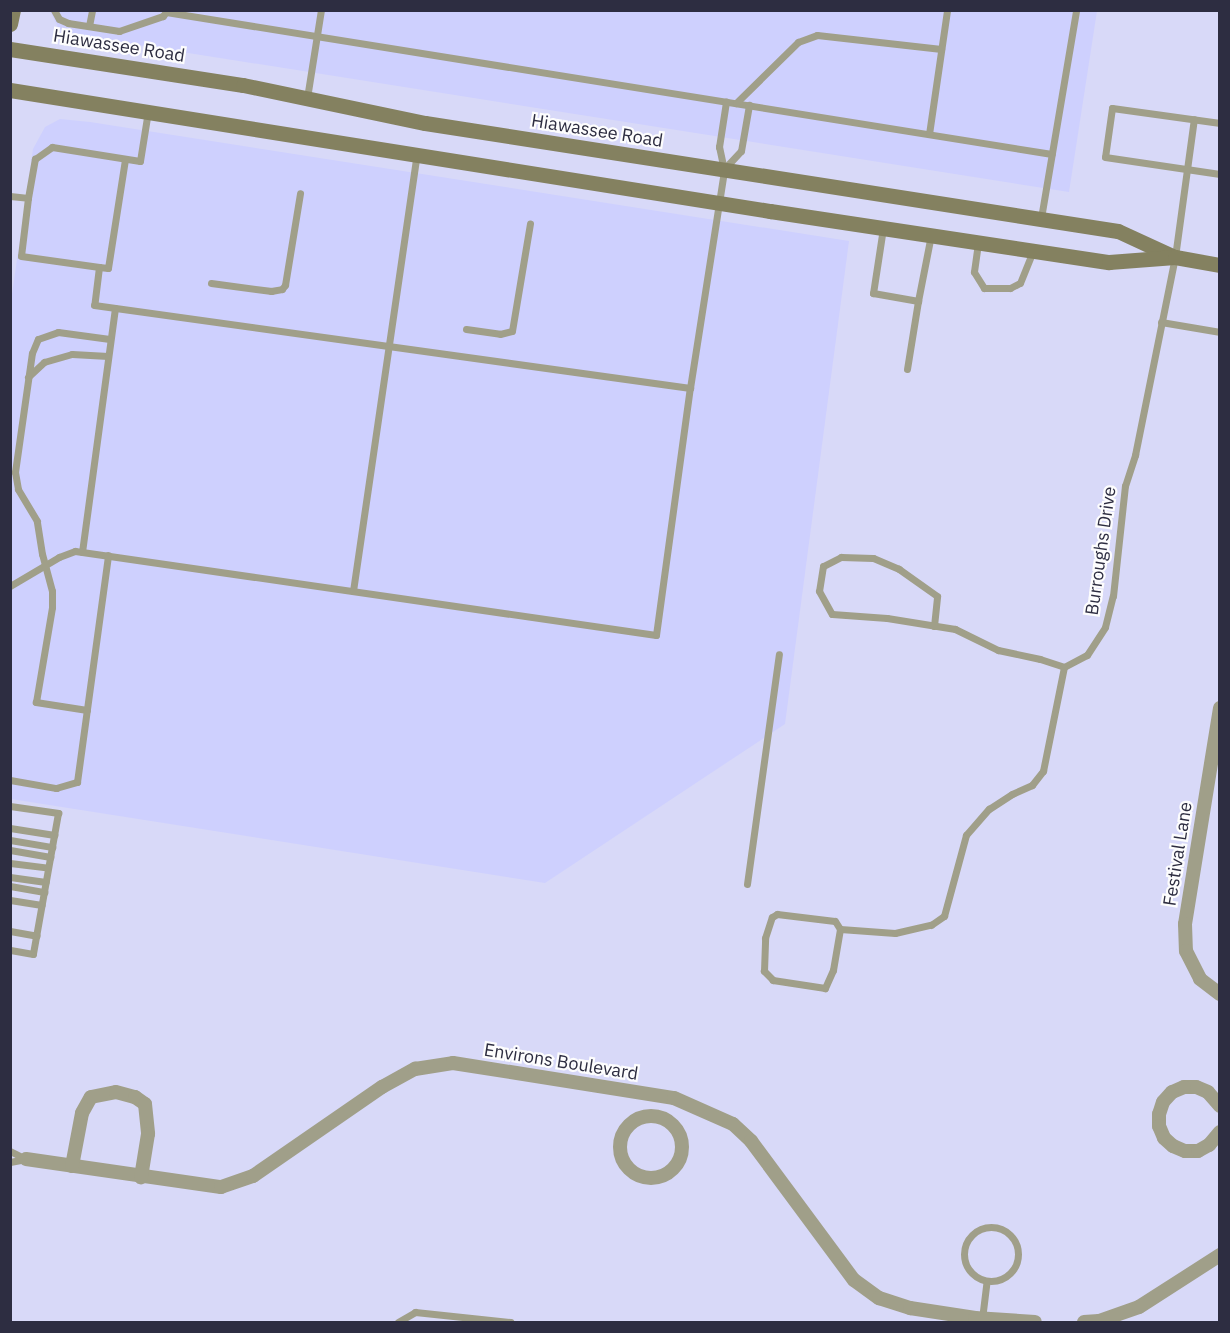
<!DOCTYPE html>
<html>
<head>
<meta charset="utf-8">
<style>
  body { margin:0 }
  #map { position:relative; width:1230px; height:1333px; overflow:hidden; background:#d8d9f8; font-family:"IBM Plex Sans",sans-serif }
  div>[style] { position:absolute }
  .built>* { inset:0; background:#ced0fe }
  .lane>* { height:7px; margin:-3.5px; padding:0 3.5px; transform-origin:3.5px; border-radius:3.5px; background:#a09f89 }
  .lane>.ring { margin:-3.5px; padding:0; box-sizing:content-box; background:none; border:7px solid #a09f89; border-radius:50% }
  .street>* { height:14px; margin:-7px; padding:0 7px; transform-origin:7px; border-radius:7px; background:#a09f89 }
  .street>.ring { margin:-7px; padding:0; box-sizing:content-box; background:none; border:14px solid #a09f89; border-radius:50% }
  .secondary>* { height:15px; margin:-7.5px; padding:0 7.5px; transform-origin:7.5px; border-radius:7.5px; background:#848160 }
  span { translate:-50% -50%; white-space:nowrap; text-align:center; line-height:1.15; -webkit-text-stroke:4.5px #fdfdfd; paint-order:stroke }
  .street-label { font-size:18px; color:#2d2d41 }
  .frame { position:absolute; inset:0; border:12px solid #2d2d41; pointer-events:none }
</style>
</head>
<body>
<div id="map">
  <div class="built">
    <i style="clip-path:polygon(50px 11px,1097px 11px,1069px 192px,81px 36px,59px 29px)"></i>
    <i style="clip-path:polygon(60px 119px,90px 122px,849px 241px,785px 724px,545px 883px,11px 799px,11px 301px,33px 149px,45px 127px)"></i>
  </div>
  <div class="lane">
    <i style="left:54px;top:10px;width:10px;rotate:61deg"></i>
    <i style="left:59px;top:19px;width:10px;rotate:24deg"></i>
    <i style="left:68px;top:23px;width:52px;rotate:8.9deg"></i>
    <i style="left:119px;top:31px;width:46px;rotate:-18.8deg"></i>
    <i style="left:163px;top:16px;width:7px;rotate:-56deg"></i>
    <i style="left:166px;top:12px;width:897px;rotate:9.11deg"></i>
    <i style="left:89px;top:26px;width:16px;rotate:-79deg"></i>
    <i style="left:307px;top:98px;width:89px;rotate:-81deg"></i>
    <i style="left:736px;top:103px;width:87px;rotate:-44.5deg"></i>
    <i style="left:798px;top:42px;width:20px;rotate:-20deg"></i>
    <i style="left:817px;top:35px;width:125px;rotate:6.4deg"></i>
    <i style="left:1220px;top:123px;width:109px;rotate:-172.1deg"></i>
    <i style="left:1112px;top:108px;width:49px;rotate:98.1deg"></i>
    <i style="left:1105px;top:157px;width:116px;rotate:8.4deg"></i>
    <i style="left:929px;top:134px;width:125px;rotate:-81.7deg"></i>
    <i style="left:725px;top:168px;width:23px;rotate:-47deg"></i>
    <i style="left:741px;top:151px;width:47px;rotate:-80.1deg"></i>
    <i style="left:10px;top:196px;width:18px;rotate:6deg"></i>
    <i style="left:28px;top:198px;width:40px;rotate:-80deg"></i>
    <i style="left:35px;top:159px;width:21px;rotate:-35deg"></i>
    <i style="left:52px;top:147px;width:89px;rotate:9deg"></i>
    <i style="left:140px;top:161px;width:51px;rotate:-80.9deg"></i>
    <i style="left:28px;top:198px;width:58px;rotate:96.9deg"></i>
    <i style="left:21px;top:256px;width:79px;rotate:8deg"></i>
    <i style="left:99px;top:267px;width:38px;rotate:97deg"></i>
    <i style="left:94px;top:305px;width:602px;rotate:7.93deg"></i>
    <i style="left:1041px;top:218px;width:211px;rotate:-80.4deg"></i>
    <i style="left:883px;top:228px;width:66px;rotate:98.7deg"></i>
    <i style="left:873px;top:293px;width:46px;rotate:10.1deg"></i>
    <i style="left:918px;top:301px;width:67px;rotate:-78.9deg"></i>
    <i style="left:978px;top:243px;width:29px;rotate:98deg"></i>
    <i style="left:974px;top:272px;width:19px;rotate:58deg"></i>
    <i style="left:984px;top:288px;width:26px"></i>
    <i style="left:1010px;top:288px;width:11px;rotate:-27deg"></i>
    <i style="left:1020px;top:283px;width:35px;rotate:-68deg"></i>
    <i style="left:99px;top:267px;width:9px;rotate:6deg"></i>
    <i style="left:108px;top:268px;width:110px;rotate:-81.1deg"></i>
    <i style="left:211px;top:283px;width:61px;rotate:7.6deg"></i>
    <i style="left:271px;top:291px;width:11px;rotate:-10deg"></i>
    <i style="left:282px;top:289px;width:5px;rotate:-53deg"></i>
    <i style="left:285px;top:285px;width:93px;rotate:-80.7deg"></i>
    <i style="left:1161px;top:322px;width:60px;rotate:9.6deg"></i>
    <i style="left:466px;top:329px;width:34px;rotate:8deg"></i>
    <i style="left:500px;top:334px;width:12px;rotate:-14deg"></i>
    <i style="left:512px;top:331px;width:109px;rotate:-80.5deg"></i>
    <i style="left:907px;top:369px;width:69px;rotate:-80.8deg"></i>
    <i style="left:28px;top:377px;width:22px;rotate:-43deg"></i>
    <i style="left:44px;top:362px;width:29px;rotate:-16deg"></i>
    <i style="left:72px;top:354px;width:36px;rotate:3deg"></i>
    <i style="left:82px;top:552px;width:246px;rotate:-82.3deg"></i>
    <i style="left:10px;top:586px;width:57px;rotate:-30.6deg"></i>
    <i style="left:59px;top:557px;width:17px;rotate:-21deg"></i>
    <i style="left:75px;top:551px;width:587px;rotate:8.23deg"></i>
    <i style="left:656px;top:635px;width:249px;rotate:-82.2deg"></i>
    <i style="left:690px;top:388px;width:221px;rotate:-81.1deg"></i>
    <i style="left:724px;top:170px;width:24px;rotate:-102deg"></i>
    <i style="left:719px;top:147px;width:46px;rotate:-81.2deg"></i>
    <i style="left:353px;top:591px;width:442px;rotate:-81.7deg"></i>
    <i style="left:934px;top:626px;width:30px;rotate:-84deg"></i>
    <i style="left:937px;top:596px;width:47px;rotate:-144.6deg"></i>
    <i style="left:899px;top:569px;width:28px;rotate:-157deg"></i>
    <i style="left:873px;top:558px;width:32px;rotate:-178deg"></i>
    <i style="left:841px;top:557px;width:20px;rotate:153deg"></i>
    <i style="left:823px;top:566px;width:25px;rotate:99deg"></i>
    <i style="left:819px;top:591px;width:26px;rotate:61deg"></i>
    <i style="left:832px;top:614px;width:55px;rotate:4.2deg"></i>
    <i style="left:887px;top:618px;width:69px;rotate:9.2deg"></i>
    <i style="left:955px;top:629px;width:48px;rotate:26deg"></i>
    <i style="left:998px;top:650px;width:43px;rotate:12.1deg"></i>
    <i style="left:1040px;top:659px;width:25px;rotate:18deg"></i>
    <i style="left:1064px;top:667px;width:26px;rotate:-28deg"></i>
    <i style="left:1087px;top:655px;width:33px;rotate:-57deg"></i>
    <i style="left:1105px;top:627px;width:32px;rotate:-76deg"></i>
    <i style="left:1113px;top:596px;width:111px;rotate:-83.8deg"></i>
    <i style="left:1125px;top:486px;width:33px;rotate:-72deg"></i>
    <i style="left:1135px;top:455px;width:202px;rotate:-78.6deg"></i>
    <i style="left:1175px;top:257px;width:139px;rotate:-82.2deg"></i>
    <i style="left:87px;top:710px;width:52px;rotate:-171.1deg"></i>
    <i style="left:36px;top:702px;width:96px;rotate:-80.4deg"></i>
    <i style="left:52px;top:607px;width:16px;rotate:-90deg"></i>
    <i style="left:52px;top:591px;width:38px;rotate:-105deg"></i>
    <i style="left:42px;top:554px;width:33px;rotate:-99deg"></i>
    <i style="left:37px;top:521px;width:37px;rotate:-121deg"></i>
    <i style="left:18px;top:489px;width:17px;rotate:-100deg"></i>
    <i style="left:15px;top:472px;width:120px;rotate:-81.9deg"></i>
    <i style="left:32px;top:353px;width:15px;rotate:-67deg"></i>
    <i style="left:38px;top:339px;width:21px;rotate:-19deg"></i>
    <i style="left:58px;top:332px;width:52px;rotate:7.7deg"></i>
    <i style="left:10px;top:780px;width:47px;rotate:9.9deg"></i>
    <i style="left:56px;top:788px;width:22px;rotate:-16deg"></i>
    <i style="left:77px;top:782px;width:229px;rotate:-82.2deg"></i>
    <i style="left:10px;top:806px;width:49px;rotate:8.3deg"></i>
    <i style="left:58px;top:813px;width:143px;rotate:100.1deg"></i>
    <i style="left:33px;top:954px;width:23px;rotate:-170deg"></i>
    <i style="left:10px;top:828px;width:45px;rotate:9deg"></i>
    <i style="left:10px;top:840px;width:43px;rotate:9.5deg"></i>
    <i style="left:10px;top:850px;width:41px;rotate:9.9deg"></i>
    <i style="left:10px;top:863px;width:38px;rotate:7deg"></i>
    <i style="left:10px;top:877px;width:36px;rotate:8deg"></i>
    <i style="left:747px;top:884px;width:232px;rotate:-82.1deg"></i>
    <i style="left:10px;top:886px;width:35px;rotate:10deg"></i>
    <i style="left:10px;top:900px;width:32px;rotate:9deg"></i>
    <i style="left:840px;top:929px;width:42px;rotate:99.7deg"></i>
    <i style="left:833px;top:970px;width:20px;rotate:114deg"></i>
    <i style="left:825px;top:988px;width:53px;rotate:-171.3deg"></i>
    <i style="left:773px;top:980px;width:13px;rotate:-135deg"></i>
    <i style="left:764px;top:971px;width:33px;rotate:-88deg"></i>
    <i style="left:765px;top:938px;width:22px;rotate:-72deg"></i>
    <i style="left:772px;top:917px;width:6px;rotate:-31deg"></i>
    <i style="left:777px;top:914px;width:58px;rotate:6.9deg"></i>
    <i style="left:835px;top:921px;width:9px;rotate:58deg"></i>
    <i style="left:840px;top:929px;width:55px;rotate:4.2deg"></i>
    <i style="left:895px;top:933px;width:37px;rotate:-13deg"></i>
    <i style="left:931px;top:925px;width:16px;rotate:-35deg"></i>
    <i style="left:944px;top:916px;width:84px;rotate:-74.8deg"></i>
    <i style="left:966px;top:835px;width:35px;rotate:-49deg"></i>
    <i style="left:989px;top:809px;width:27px;rotate:-33deg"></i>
    <i style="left:1012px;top:794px;width:22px;rotate:-24deg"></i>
    <i style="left:1032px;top:785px;width:18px;rotate:-52deg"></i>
    <i style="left:1043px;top:771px;width:106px;rotate:-78.6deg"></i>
    <i style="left:10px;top:931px;width:27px;rotate:10deg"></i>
    <i style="left:10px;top:1151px;width:18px;rotate:27deg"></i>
    <i style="left:10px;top:1162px;width:16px;rotate:-11deg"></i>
    <i class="ring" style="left:964px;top:1227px;width:47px;height:47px"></i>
    <i style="left:982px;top:1319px;width:38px;rotate:-83deg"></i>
    <i style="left:398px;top:1322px;width:20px;rotate:-30deg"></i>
    <i style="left:415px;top:1312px;width:96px;rotate:6deg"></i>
  </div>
  <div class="street">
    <i style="left:1220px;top:708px;width:219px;rotate:99.2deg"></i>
    <i style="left:1185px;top:924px;width:27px;rotate:88deg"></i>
    <i style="left:1186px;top:951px;width:31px;rotate:63deg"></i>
    <i style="left:1200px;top:979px;width:25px;rotate:37deg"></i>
    <i style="left:1220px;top:1106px;width:18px;rotate:-131deg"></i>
    <i style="left:1208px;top:1092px;width:13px;rotate:-157deg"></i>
    <i style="left:1196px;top:1087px;width:12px;rotate:180deg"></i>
    <i style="left:1184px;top:1087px;width:13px;rotate:157deg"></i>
    <i style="left:1172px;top:1092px;width:13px;rotate:132deg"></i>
    <i style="left:1163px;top:1102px;width:13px;rotate:108deg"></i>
    <i style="left:1159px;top:1114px;width:12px;rotate:90deg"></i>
    <i style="left:1159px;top:1126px;width:13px;rotate:67deg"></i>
    <i style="left:1164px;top:1138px;width:12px;rotate:42deg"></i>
    <i style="left:1173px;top:1146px;width:13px;rotate:23deg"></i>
    <i style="left:1185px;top:1151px;width:13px"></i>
    <i style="left:1198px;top:1151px;width:13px;rotate:-29deg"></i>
    <i style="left:1209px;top:1145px;width:17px;rotate:-50deg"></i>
    <i class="ring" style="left:620px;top:1116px;width:48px;height:48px"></i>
    <i style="left:26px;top:1159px;width:197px;rotate:8.2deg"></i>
    <i style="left:221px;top:1187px;width:34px;rotate:-19deg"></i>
    <i style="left:253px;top:1176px;width:157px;rotate:-34.6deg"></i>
    <i style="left:382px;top:1087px;width:38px;rotate:-29deg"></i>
    <i style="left:415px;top:1069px;width:38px;rotate:-9deg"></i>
    <i style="left:453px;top:1063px;width:224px;rotate:9deg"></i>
    <i style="left:674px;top:1098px;width:64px;rotate:23.8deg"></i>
    <i style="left:733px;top:1124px;width:25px;rotate:43deg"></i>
    <i style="left:751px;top:1141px;width:173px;rotate:53.5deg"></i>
    <i style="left:854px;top:1280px;width:31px;rotate:36deg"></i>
    <i style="left:879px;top:1298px;width:33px;rotate:18deg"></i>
    <i style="left:910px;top:1308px;width:66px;rotate:8.7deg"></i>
    <i style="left:975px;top:1318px;width:60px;rotate:3.8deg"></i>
    <i style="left:72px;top:1166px;width:54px;rotate:-79.3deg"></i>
    <i style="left:82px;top:1113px;width:18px;rotate:-61deg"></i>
    <i style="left:91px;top:1097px;width:25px;rotate:-11deg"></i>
    <i style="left:116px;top:1092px;width:20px;rotate:15deg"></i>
    <i style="left:135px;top:1097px;width:12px;rotate:35deg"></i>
    <i style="left:145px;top:1104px;width:30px;rotate:84deg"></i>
    <i style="left:148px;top:1134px;width:44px;rotate:99.2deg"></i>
    <i style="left:1084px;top:1322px;width:15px;rotate:-4deg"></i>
    <i style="left:1099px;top:1321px;width:42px;rotate:-19.3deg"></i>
    <i style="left:1139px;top:1307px;width:96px;rotate:-32.7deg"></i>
  </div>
  <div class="secondary">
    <i style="left:10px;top:24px;width:14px;rotate:-78deg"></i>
    <i style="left:10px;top:49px;width:236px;rotate:8.8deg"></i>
    <i style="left:243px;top:85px;width:186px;rotate:11.8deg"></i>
    <i style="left:425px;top:123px;width:701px;rotate:8.86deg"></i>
    <i style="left:1118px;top:231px;width:60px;rotate:24.8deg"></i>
    <i style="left:10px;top:90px;width:770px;rotate:9.05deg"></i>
    <i style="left:770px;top:211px;width:343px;rotate:8.6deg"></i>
    <i style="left:1109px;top:262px;width:66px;rotate:-4.3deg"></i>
    <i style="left:1175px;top:257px;width:46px;rotate:10.1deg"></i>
  </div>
  <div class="street-label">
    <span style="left:119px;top:46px;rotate:9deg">Hiawassee Road</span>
    <span style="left:597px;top:131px;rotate:9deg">Hiawassee Road</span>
    <span style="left:1101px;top:551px;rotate:-82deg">Burroughs Drive</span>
    <span style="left:1178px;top:854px;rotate:-81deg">Festival Lane</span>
    <span style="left:561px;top:1062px;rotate:9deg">Environs Boulevard</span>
  </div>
  <div class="frame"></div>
</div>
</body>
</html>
